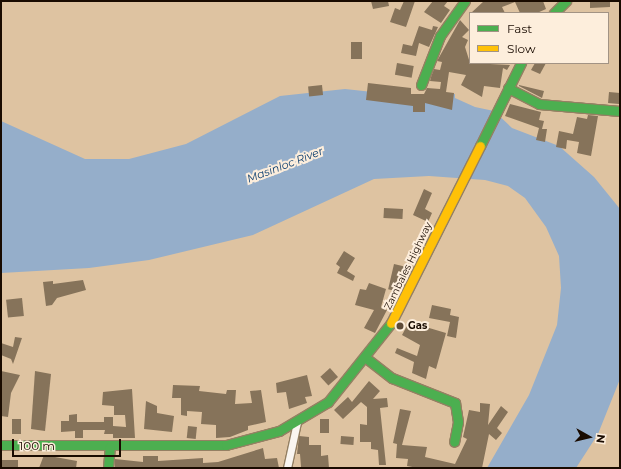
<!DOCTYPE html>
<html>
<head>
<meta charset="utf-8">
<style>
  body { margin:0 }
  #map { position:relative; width:621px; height:469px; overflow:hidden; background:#dec3a1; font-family:Montserrat,sans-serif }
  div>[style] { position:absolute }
  .water>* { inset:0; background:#95aeca }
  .building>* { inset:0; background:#86735a; transform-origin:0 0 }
  .roads { filter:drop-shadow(1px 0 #948063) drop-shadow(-1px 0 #948063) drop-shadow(0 1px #948063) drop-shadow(0 -1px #948063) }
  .street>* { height:7px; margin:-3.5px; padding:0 3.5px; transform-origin:3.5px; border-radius:3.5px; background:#faf6f1 }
  .fast>* { height:9px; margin:-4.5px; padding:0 4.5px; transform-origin:4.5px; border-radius:4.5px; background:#4caf50 }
  .slow>* { height:9px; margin:-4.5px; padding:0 4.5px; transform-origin:4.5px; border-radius:4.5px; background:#ffc107 }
  .dots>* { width:11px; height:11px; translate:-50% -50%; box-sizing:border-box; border:2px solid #fdeedc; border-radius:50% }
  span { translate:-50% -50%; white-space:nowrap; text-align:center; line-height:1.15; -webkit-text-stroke:4px #fdeedc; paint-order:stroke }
  .street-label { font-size:10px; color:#190b00 }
  .poi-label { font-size:10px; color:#190b00; font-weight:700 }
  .left { translate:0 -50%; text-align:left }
  .water-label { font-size:11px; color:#093c6e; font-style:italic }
  .frame { position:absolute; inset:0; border:2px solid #190b00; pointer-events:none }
  .legend { position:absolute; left:469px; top:12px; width:140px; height:52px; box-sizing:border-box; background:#fdeedc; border:1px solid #a29384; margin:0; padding:5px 7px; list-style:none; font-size:12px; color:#190b00 }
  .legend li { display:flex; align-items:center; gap:8px; height:20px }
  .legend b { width:20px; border:1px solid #a29384 }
  .north { position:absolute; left:569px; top:417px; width:40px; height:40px; -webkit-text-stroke:3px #fdeedc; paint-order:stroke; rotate:98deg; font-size:11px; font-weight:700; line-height:16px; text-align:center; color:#190b00 }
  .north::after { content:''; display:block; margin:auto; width:14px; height:18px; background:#190b00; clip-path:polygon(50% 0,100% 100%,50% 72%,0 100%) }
  .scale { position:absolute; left:12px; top:439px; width:109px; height:18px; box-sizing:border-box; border:2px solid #190b00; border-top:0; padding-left:5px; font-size:12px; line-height:14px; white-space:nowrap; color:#190b00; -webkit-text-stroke:3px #fdeedc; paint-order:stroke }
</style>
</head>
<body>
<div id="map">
  <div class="water">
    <i style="clip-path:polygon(345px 89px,419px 97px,455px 94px,455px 98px,475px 107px,494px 111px,512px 128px,559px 146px,594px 177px,620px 209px,620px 379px,598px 434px,576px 468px,487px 468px,529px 395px,557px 325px,561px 288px,559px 256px,546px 227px,525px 198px,508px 186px,485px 180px,429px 176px,374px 179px,253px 235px,149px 260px,89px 268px,1px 273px,1px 121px,85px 159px,129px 159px,186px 144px,280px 96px)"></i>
  </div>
  <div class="building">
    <i style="clip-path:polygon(371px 1px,388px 1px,389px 6px,373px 9px)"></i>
    <i style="clip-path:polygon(404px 1px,415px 1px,406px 27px,390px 22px,395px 8px,400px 10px)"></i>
    <i style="clip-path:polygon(433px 1px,448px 1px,444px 6px,450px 10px,441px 23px,424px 12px)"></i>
    <i style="clip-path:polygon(484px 1px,543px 1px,546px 9px,537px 13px,520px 13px,515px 2px,502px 7px,505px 13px,471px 13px)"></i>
    <i style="clip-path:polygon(590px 1px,610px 1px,610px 7px,590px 8px)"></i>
    <i style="clip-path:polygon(460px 20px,469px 30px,462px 37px,468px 40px,465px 47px,470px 63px,510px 65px,507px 70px,503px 68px,500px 88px,484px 86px,482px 97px,461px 85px,466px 75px,449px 72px,446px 92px,454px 93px,452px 110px,425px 103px,425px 112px,413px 112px,413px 106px,366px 100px,368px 83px,411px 88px,411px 94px,424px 94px,427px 88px,440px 89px,441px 82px,430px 81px,431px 77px,434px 69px,440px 70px,442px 62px,437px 61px)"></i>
    <i style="clip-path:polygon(419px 26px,432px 30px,433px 26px,438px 27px,429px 47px,419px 43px,416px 56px,401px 53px,403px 44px,412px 46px)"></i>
    <i style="left:351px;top:42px;width:11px;height:17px"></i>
    <i style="left:397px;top:63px;width:17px;height:12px;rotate:10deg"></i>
    <i style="clip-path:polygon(535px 63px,546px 63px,540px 74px,531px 70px)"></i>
    <i style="left:322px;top:85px;width:10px;height:14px;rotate:84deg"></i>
    <i style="clip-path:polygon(519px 85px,544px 91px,542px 98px,519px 86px)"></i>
    <i style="left:609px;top:92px;width:11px;height:11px;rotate:5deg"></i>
    <i style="clip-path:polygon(510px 104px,541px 112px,539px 120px,544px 121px,542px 129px,547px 129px,545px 142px,536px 140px,539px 128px,505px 116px)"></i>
    <i style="clip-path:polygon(588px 115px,598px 116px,591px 156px,577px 153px,579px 142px,567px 140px,566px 149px,556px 147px,559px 131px,573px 134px,577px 117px,587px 119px)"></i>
    <i style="clip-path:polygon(424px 189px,432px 193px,425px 209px,432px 213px,428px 222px,413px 215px)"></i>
    <i style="left:384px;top:208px;width:19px;height:10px;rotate:3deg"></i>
    <i style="clip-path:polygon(344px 251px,355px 258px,347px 271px,355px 276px,353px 281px,337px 273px,340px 267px,336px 264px)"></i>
    <i style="left:394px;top:264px;width:13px;height:26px;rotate:13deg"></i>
    <i style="clip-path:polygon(83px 280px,86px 290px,57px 298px,52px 305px,46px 306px,43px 282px,53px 281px,53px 284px)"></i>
    <i style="clip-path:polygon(369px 283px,386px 289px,381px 307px,387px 310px,375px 333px,364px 328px,374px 310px,355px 305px,360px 289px,366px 290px)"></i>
    <i style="left:22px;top:298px;width:18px;height:16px;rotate:84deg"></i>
    <i style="clip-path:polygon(432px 305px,451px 309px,450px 315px,459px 317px,456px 338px,447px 336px,450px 322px,429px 318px)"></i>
    <i style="clip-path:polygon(409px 322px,446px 333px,436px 369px,429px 366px,426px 379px,412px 373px,414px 362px,395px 353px,397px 348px,417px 356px,420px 345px,402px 335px)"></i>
    <i style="clip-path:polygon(15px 337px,22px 338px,13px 364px,11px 359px,1px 355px,1px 343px,13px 347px)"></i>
    <i style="left:330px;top:368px;width:12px;height:13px;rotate:48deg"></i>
    <i style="clip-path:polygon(1px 371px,20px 375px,11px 393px,8px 417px,1px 416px)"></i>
    <i style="clip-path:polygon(35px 371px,51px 374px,45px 431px,31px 429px)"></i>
    <i style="clip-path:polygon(307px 375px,312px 396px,305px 397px,307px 403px,289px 409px,286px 392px,277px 393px,276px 383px)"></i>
    <i style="clip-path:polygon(369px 381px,380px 391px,373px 399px,387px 398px,388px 407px,380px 408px,386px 465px,379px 465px,378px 450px,371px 449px,371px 442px,360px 442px,360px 424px,367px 425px,367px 407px,361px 402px,343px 419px,334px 410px,348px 397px,352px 402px)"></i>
    <i style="clip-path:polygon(173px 385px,200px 386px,199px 391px,226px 394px,227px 390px,236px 390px,235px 404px,252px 403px,250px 391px,261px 390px,266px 422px,248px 426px,248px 430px,230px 437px,216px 438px,216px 425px,201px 424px,202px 412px,187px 411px,187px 416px,181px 415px,181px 398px,172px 398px)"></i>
    <i style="clip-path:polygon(132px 389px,135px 438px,113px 438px,113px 434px,104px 434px,105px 430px,83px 430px,83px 438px,75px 438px,75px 431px,61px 432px,61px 421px,69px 421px,69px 415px,77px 414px,77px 422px,104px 422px,104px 417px,113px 417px,113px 426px,126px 427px,125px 415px,114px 415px,114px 406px,102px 405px,103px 392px)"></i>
    <i style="clip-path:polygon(146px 401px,157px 406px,157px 413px,174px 416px,172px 432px,144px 429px)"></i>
    <i style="clip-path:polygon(480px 403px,490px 404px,488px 425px,501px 406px,508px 412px,497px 428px,502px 433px,496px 440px,489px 434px,482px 468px,418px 468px,407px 466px,408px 459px,396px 458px,397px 444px,393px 443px,400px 409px,411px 411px,402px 445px,427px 447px,425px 457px,455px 464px,467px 439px,463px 437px,469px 410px,480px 412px)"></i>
    <i style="left:12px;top:419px;width:9px;height:15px"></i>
    <i style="left:320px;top:419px;width:9px;height:14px"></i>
    <i style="left:188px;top:426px;width:9px;height:12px;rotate:6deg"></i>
    <i style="clip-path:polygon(299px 436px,309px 437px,309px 445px,321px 445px,321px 456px,328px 455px,329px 468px,301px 467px,300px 454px,297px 454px)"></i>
    <i style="left:341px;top:436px;width:13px;height:8px;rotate:4deg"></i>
    <i style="clip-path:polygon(263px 448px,265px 459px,277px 458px,279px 468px,115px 468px,115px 459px,143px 462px,143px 456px,158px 456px,158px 461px,203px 458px,203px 463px,218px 462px)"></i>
    <i style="clip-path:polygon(44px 455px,77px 461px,76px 468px,39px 468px)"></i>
    <i style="left:1px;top:460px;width:17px;height:8px"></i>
  </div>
  <div class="roads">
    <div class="street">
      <i style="left:287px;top:468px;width:47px;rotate:-77.7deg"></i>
    </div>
    <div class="fast">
      <i style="left:554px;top:13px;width:17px;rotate:-45deg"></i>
      <i style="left:421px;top:85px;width:53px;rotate:-68.8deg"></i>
      <i style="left:440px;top:36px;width:43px;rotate:-54.5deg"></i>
      <i style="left:508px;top:88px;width:35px;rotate:27deg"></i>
      <i style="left:539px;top:104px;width:81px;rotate:4.9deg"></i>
      <i style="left:480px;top:146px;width:93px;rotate:-63.7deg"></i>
      <i style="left:366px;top:358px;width:33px;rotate:38deg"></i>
      <i style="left:392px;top:378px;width:68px;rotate:21.6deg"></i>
      <i style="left:455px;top:403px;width:19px;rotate:81deg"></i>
      <i style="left:458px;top:422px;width:20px;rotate:101deg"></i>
      <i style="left:1px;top:445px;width:225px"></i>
      <i style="left:226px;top:445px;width:55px;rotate:-14.8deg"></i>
      <i style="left:279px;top:431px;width:57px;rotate:-30.6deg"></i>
      <i style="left:328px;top:402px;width:101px;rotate:-51.4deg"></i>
      <i style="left:108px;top:468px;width:21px;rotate:-85deg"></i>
    </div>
    <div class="slow">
      <i style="left:391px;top:323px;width:198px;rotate:-63.3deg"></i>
    </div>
  </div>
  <div class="dots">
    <i style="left:400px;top:326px;background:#5e4b38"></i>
  </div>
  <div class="street-label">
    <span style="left:408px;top:266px;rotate:-64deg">Zambales Highway</span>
  </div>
  <div class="poi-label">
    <span class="left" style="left:408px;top:326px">Gas</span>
  </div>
  <div class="water-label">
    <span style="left:285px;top:165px;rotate:-21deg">Masinloc River</span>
  </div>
  <div class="frame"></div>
  <ul class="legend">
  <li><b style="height:5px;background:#4caf50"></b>Fast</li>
  <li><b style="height:5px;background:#ffc107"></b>Slow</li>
  </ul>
  <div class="north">N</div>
  <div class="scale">100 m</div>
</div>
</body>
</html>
